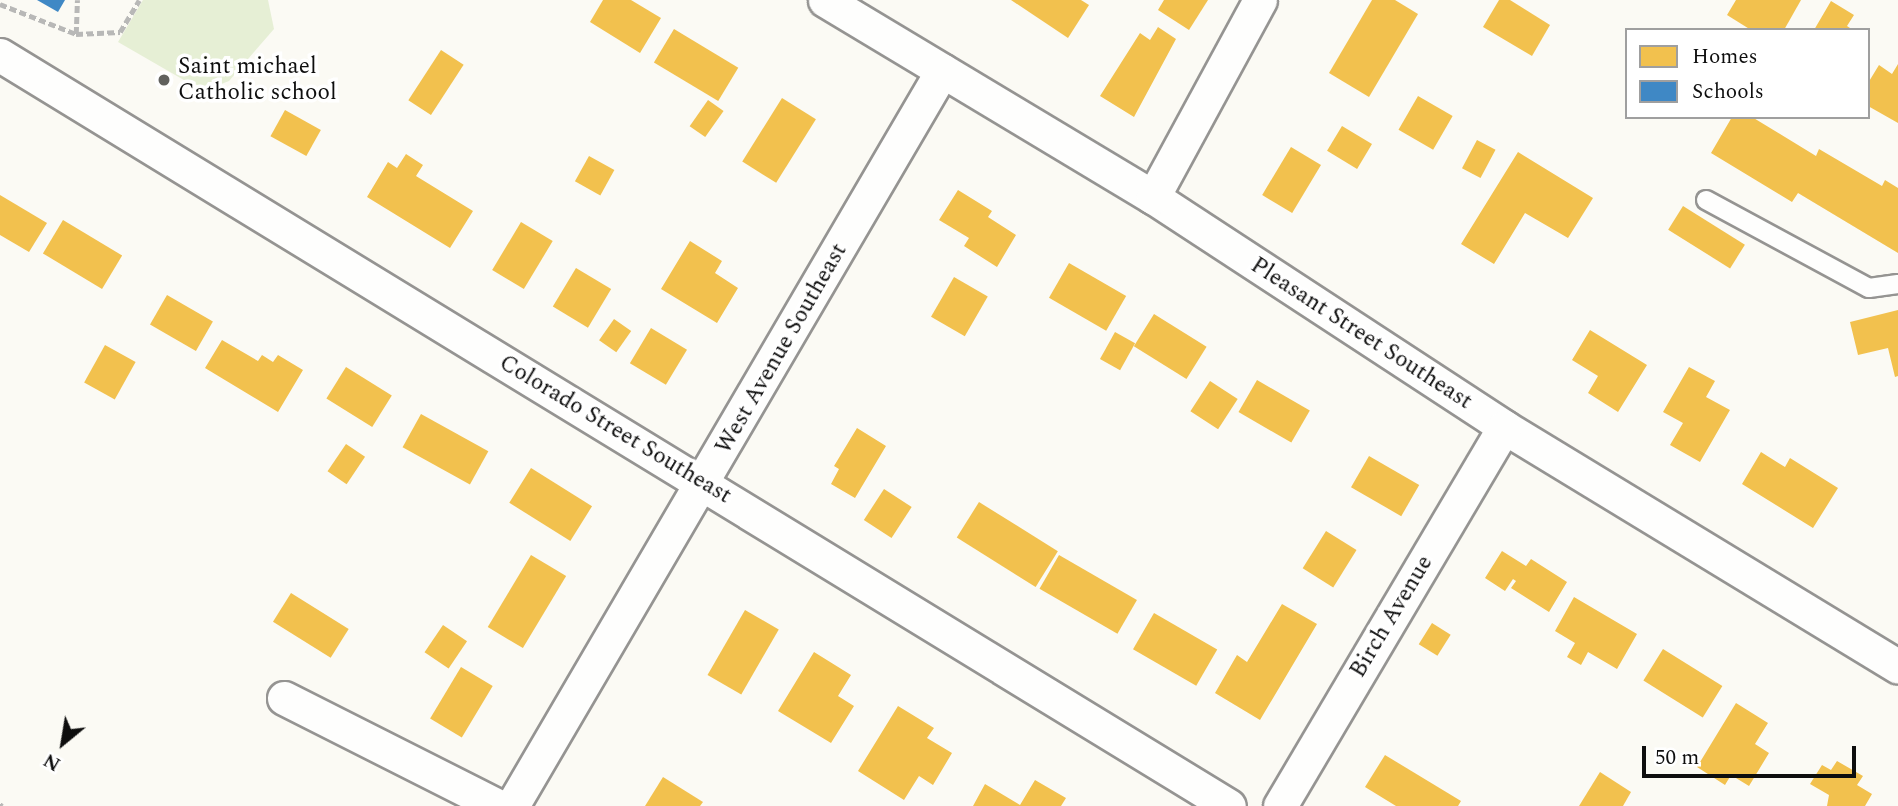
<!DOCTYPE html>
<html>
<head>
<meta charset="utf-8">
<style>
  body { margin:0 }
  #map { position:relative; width:1898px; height:806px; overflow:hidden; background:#fbfaf4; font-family:Spectral,serif }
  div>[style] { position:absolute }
  .green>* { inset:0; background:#e6efd5 }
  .homes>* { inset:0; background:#f2c14e; transform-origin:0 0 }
  .schools>* { inset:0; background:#3f88c5 }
  .path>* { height:4.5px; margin-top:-2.25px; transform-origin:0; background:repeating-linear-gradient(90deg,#b8b8b7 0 7px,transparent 0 10.5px) }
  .roads { filter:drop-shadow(2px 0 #959492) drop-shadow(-2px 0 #959492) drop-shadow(0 2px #959492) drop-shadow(0 -2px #959492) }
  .lane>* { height:18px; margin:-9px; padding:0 9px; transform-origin:9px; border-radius:9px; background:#fefefd }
  .street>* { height:33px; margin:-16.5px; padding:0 16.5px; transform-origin:16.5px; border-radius:16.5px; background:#fefefd }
  .dots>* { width:19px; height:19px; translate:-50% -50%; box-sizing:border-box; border:4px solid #fff; border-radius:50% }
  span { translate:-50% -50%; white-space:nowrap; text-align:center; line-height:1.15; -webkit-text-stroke:7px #fff; paint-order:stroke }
  .poi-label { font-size:23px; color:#0e0e0e }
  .left { translate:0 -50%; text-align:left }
  .street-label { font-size:23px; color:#0e0e0e }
  .legend { position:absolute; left:1625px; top:28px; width:245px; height:91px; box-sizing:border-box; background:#fff; border:2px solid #9f9f9f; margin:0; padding:9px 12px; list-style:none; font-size:21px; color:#0e0e0e }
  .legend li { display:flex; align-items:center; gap:14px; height:35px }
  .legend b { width:35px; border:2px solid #9f9f9f }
  .north { position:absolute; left:28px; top:708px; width:70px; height:70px; -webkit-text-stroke:5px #fff; paint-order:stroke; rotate:210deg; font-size:19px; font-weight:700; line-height:28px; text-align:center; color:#0e0e0e }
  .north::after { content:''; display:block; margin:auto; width:24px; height:32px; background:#0e0e0e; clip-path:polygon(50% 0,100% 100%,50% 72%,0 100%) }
  .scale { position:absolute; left:1642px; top:746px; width:214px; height:32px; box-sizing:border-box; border:4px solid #0e0e0e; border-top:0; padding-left:9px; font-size:21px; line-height:24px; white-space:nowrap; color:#0e0e0e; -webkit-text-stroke:5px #fff; paint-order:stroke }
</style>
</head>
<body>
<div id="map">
  <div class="green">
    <i style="clip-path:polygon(143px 0,268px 0,274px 29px,229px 81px,211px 88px,189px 83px,118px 42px)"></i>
  </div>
  <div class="homes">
    <i style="clip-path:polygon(603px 0,631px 0,661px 18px,640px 53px,590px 22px)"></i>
    <i style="clip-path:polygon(1011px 0,1081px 0,1089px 5px,1068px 38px)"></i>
    <i style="clip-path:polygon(1164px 0,1208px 0,1189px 30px,1158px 10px)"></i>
    <i style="clip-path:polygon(1372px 0,1395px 0,1418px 14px,1369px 97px,1329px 73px)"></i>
    <i style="clip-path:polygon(1499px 0,1510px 0,1550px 25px,1532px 56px,1483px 27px)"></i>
    <i style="clip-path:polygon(1736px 0,1801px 0,1784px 30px,1751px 30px,1727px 15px)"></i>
    <i style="clip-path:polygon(1831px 1px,1854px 15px,1847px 26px,1853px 30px,1814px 30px)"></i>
    <i style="clip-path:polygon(1158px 27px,1176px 39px,1134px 117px,1100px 96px,1140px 33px,1150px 40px)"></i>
    <i style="left:674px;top:29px;width:75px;height:39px;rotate:31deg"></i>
    <i style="left:441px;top:50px;width:27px;height:60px;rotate:33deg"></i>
    <i style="clip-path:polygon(1898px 64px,1898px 123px,1868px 106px,1868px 83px,1879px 65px,1892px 74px)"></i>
    <i style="left:1418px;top:96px;width:40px;height:39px;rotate:30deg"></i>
    <i style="left:782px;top:98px;width:40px;height:75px;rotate:32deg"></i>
    <i style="left:708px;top:100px;width:19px;height:32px;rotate:35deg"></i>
    <i style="left:285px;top:110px;width:41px;height:30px;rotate:29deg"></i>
    <i style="clip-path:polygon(1732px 117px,1752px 117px,1816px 156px,1819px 149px,1882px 186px,1885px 180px,1898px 188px,1898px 253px,1798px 193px,1792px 202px,1711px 153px)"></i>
    <i style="left:1342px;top:126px;width:35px;height:29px;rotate:31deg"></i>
    <i style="left:1477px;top:140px;width:21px;height:32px;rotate:28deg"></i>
    <i style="left:1291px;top:147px;width:35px;height:56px;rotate:31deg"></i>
    <i style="clip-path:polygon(1518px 152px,1593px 198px,1568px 238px,1525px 213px,1494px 264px,1461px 244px)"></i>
    <i style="clip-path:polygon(406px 154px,423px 165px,416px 176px,473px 211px,450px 248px,367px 197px,388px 162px,397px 168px)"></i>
    <i style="left:589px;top:156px;width:29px;height:29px;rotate:29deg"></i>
    <i style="clip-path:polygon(958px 190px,992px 211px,988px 217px,1016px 235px,997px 267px,964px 246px,969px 238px,939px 220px)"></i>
    <i style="clip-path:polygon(0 195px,47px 223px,29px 252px,0 235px)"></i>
    <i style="left:1683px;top:206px;width:73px;height:28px;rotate:32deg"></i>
    <i style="left:63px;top:220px;width:69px;height:39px;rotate:31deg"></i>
    <i style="left:521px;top:222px;width:37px;height:56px;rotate:31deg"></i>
    <i style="clip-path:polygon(690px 241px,722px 261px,715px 273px,738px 288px,717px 323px,661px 289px)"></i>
    <i style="left:1069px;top:263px;width:66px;height:40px;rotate:30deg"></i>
    <i style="left:576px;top:268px;width:41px;height:45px;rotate:31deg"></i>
    <i style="left:954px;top:277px;width:39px;height:46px;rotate:30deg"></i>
    <i style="left:167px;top:295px;width:53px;height:34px;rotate:30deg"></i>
    <i style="clip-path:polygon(1898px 310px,1898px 376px,1895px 377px,1888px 348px,1858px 355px,1850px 322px)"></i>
    <i style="left:1154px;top:314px;width:62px;height:38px;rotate:32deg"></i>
    <i style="left:614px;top:319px;width:21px;height:26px;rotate:35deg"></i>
    <i style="left:651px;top:328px;width:42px;height:41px;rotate:31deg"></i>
    <i style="clip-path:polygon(1590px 330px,1647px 365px,1618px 412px,1588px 393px,1598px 376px,1572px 360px)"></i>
    <i style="left:1115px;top:332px;width:23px;height:31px;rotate:29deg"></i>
    <i style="clip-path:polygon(222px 340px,258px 361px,262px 355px,273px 362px,278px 355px,303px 370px,278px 412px,205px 368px)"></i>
    <i style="left:105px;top:345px;width:35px;height:43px;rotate:29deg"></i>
    <i style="left:346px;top:367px;width:54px;height:37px;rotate:32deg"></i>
    <i style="clip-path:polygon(1689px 367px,1715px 381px,1706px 397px,1730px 410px,1700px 462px,1670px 445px,1683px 423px,1663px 412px)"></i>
    <i style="left:1257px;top:380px;width:61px;height:37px;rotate:30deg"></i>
    <i style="left:1210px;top:381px;width:33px;height:36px;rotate:33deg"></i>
    <i style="left:421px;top:414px;width:77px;height:38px;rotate:29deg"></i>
    <i style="clip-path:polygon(857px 428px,886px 446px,855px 498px,831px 484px,839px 469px,834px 466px)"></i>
    <i style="left:346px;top:444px;width:23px;height:33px;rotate:34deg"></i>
    <i style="clip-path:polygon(1761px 452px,1785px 467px,1790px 458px,1838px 488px,1813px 528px,1742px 484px)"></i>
    <i style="left:1369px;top:456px;width:58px;height:36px;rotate:30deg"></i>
    <i style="left:531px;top:468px;width:72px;height:41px;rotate:32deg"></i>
    <i style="left:884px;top:489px;width:33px;height:37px;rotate:33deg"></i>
    <i style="left:979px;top:502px;width:93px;height:42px;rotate:32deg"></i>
    <i style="left:1326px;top:531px;width:36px;height:44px;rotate:32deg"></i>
    <i style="clip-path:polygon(1502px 551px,1526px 566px,1531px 559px,1567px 582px,1549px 612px,1511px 588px,1516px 581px,1513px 579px,1505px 591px,1485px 578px)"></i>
    <i style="left:531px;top:555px;width:41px;height:84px;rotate:31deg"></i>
    <i style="left:1059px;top:555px;width:90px;height:39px;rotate:30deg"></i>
    <i style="left:291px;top:593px;width:68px;height:34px;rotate:32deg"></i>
    <i style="clip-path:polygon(1574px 597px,1637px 634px,1617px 669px,1588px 652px,1581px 665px,1567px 657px,1575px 643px,1555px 631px)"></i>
    <i style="clip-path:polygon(1282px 604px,1317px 624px,1260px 720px,1215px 693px,1237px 655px,1247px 662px)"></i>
    <i style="left:745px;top:610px;width:39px;height:75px;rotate:30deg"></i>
    <i style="left:1154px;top:613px;width:73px;height:42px;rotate:30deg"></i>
    <i style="left:1432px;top:623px;width:22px;height:25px;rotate:32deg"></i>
    <i style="left:443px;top:625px;width:29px;height:33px;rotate:34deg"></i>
    <i style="left:1663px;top:649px;width:70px;height:37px;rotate:32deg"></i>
    <i style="clip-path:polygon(814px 652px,851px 675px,838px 696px,854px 706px,831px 743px,778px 711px)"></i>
    <i style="left:461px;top:667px;width:37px;height:60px;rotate:31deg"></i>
    <i style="clip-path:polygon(1736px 703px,1768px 723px,1755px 744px,1769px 753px,1749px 786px,1731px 775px,1725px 785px,1697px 767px)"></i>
    <i style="clip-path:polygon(898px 706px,934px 728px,927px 738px,952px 753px,933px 785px,919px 776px,904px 800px,858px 771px)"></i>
    <i style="clip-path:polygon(1385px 755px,1461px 801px,1458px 806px,1396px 806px,1365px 787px)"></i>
    <i style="clip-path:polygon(1837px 761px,1863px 776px,1857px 785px,1872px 794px,1865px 806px,1827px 806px,1829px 795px,1810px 784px,1822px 765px,1831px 770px)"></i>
    <i style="clip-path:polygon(1600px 772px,1631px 792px,1623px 806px,1579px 806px)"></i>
    <i style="clip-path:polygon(663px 777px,703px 802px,700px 806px,645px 806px)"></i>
    <i style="clip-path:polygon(1035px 780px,1066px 798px,1061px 806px,973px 806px,985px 784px,1020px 805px)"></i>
  </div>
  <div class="schools">
    <i style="clip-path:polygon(37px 0,65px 0,58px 12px)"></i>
  </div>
  <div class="path">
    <i style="left:0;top:4px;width:82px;rotate:21.5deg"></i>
    <i style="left:76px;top:34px;width:44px;rotate:-2.6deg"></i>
    <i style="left:120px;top:32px;width:37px;rotate:-59deg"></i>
    <i style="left:76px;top:34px;width:34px;rotate:-88deg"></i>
    <i style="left:0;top:804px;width:3px;rotate:45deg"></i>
  </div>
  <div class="roads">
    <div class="lane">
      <i style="left:1706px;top:200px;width:185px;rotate:28.4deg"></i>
      <i style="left:1869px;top:288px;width:29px;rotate:-8deg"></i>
    </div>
    <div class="street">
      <i style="left:825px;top:0;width:383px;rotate:31deg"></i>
      <i style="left:1153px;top:197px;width:420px;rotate:33.2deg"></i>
      <i style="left:1504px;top:427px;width:461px;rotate:31.3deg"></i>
      <i style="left:0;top:55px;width:1440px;rotate:31.43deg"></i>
      <i style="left:1153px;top:197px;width:224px;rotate:-61.5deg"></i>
      <i style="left:284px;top:698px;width:240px;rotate:26.8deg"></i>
      <i style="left:512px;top:806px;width:852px;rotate:-59.67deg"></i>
      <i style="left:1280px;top:806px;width:440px;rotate:-59.4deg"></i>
    </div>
  </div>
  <div class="dots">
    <i style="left:164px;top:80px;background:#61615e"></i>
  </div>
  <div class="poi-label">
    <span class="left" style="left:178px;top:80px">Saint michael<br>Catholic school</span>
  </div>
  <div class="street-label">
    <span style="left:1361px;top:334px;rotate:33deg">Pleasant Street Southeast</span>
    <span style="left:782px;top:349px;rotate:-60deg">West Avenue Southeast</span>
    <span style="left:615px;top:430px;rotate:31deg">Colorado Street Southeast</span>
    <span style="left:1392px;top:617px;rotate:-59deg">Birch Avenue</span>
  </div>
  <ul class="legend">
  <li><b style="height:19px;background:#f2c14e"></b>Homes</li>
  <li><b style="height:19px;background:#3f88c5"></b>Schools</li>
  </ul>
  <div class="north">N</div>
  <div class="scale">50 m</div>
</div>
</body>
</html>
